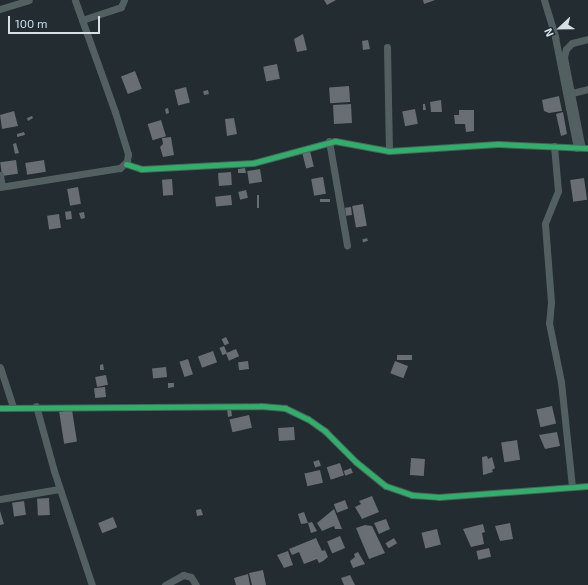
<!DOCTYPE html>
<html>
<head>
<meta charset="utf-8">
<style>
  body { margin:0 }
  #map { position:relative; width:588px; height:585px; overflow:hidden; background:#232c30; font-family:"Exo 2",sans-serif }
  div>[style] { position:absolute }
  .building>* { inset:0; background:#686e73; transform-origin:0 0 }
  .minor>* { height:7px; margin:-3.5px; padding:0 3.5px; transform-origin:3.5px; border-radius:3.5px; background:#536062 }
  .cycleway>* { height:5px; margin:-2.5px; padding:0 2.5px; transform-origin:2.5px; border-radius:2.5px; background:#2db169 }
  span { translate:-50% -50%; white-space:nowrap; text-align:center; line-height:1.15; -webkit-text-stroke:4px #1e2d35; paint-order:stroke }
  .north { position:absolute; left:540px; top:8px; width:40px; height:40px; -webkit-text-stroke:3px #1e2d35; paint-order:stroke; rotate:248deg; font-size:11px; font-weight:700; line-height:16px; text-align:center; color:#d6dfe4 }
  .north::after { content:''; display:block; margin:auto; width:14px; height:18px; background:#d6dfe4; clip-path:polygon(50% 0,100% 100%,50% 72%,0 100%) }
  .scale { position:absolute; left:8px; top:16px; width:92px; height:18px; box-sizing:border-box; border:2px solid #d6dfe4; border-top:0; padding-left:5px; font-size:12px; line-height:14px; white-space:nowrap; color:#d6dfe4; -webkit-text-stroke:3px #1e2d35; paint-order:stroke }
</style>
</head>
<body>
<div id="map">
  <div class="building">
    <i style="clip-path:polygon(324px 0,336px 0,327px 5px)"></i>
    <i style="clip-path:polygon(423px 0,435px 0,424px 4px)"></i>
    <i style="clip-path:polygon(303px 34px,307px 50px,297px 52px,294px 39px)"></i>
    <i style="clip-path:polygon(368px 40px,370px 49px,363px 50px,362px 41px)"></i>
    <i style="left:277px;top:64px;width:15px;height:14px;rotate:79deg"></i>
    <i style="left:135px;top:71px;width:19px;height:15px;rotate:69deg"></i>
    <i style="left:349px;top:86px;width:16px;height:20px;rotate:86deg"></i>
    <i style="left:186px;top:87px;width:16px;height:12px;rotate:76deg"></i>
    <i style="left:208px;top:90px;width:4px;height:5px;rotate:76deg"></i>
    <i style="clip-path:polygon(559px 96px,562px 111px,549px 113px,544px 111px,542px 100px)"></i>
    <i style="clip-path:polygon(441px 100px,442px 112px,431px 112px,430px 102px)"></i>
    <i style="left:351px;top:104px;width:19px;height:18px;rotate:87deg"></i>
    <i style="clip-path:polygon(423px 104px,425px 104px,426px 110px,423px 110px)"></i>
    <i style="clip-path:polygon(168px 108px,169px 113px,166px 114px,165px 109px)"></i>
    <i style="left:415px;top:109px;width:15px;height:13px;rotate:79deg"></i>
    <i style="clip-path:polygon(459px 110px,474px 110px,474px 131px,466px 132px,465px 124px,455px 124px,454px 115px,459px 115px)"></i>
    <i style="clip-path:polygon(14px 111px,18px 126px,2px 129px,0 115px)"></i>
    <i style="clip-path:polygon(563px 112px,567px 134px,561px 136px,556px 114px)"></i>
    <i style="clip-path:polygon(32px 116px,33px 118px,28px 121px,27px 118px)"></i>
    <i style="clip-path:polygon(234px 118px,237px 134px,227px 136px,225px 119px)"></i>
    <i style="left:161px;top:120px;width:17px;height:14px;rotate:73deg"></i>
    <i style="clip-path:polygon(24px 132px,25px 135px,17px 137px,17px 134px)"></i>
    <i style="clip-path:polygon(171px 137px,174px 155px,163px 157px,160px 147px,163px 144px,162px 138px)"></i>
    <i style="clip-path:polygon(16px 143px,19px 153px,15px 154px,13px 144px)"></i>
    <i style="left:310px;top:151px;width:16px;height:8px;rotate:76deg"></i>
    <i style="left:16px;top:160px;width:14px;height:16px;rotate:82deg"></i>
    <i style="left:44px;top:160px;width:12px;height:19px;rotate:81deg"></i>
    <i style="clip-path:polygon(245px 168px,246px 173px,238px 173px,238px 169px)"></i>
    <i style="left:260px;top:169px;width:13px;height:13px;rotate:81deg"></i>
    <i style="left:231px;top:172px;width:13px;height:13px;rotate:86deg"></i>
    <i style="left:323px;top:177px;width:17px;height:12px;rotate:80deg"></i>
    <i style="left:584px;top:178px;width:22px;height:14px;rotate:82deg"></i>
    <i style="left:172px;top:179px;width:16px;height:10px;rotate:86deg"></i>
    <i style="left:78px;top:187px;width:17px;height:11px;rotate:80deg"></i>
    <i style="left:246px;top:190px;width:8px;height:8px;rotate:76deg"></i>
    <i style="left:231px;top:195px;width:10px;height:16px;rotate:84deg"></i>
    <i style="left:257px;top:195px;width:2px;height:13px"></i>
    <i style="left:330px;top:199px;width:3px;height:10px;rotate:90deg"></i>
    <i style="left:363px;top:204px;width:22px;height:11px;rotate:80deg"></i>
    <i style="left:351px;top:207px;width:8px;height:6px;rotate:83deg"></i>
    <i style="left:71px;top:211px;width:8px;height:6px;rotate:83deg"></i>
    <i style="clip-path:polygon(84px 212px,85px 218px,81px 219px,79px 213px)"></i>
    <i style="left:59px;top:214px;width:14px;height:12px;rotate:82deg"></i>
    <i style="left:367px;top:238px;width:3px;height:5px;rotate:72deg"></i>
    <i style="left:226px;top:337px;width:7px;height:5px;rotate:63deg"></i>
    <i style="left:224px;top:346px;width:8px;height:5px;rotate:67deg"></i>
    <i style="left:236px;top:349px;width:8px;height:11px;rotate:67deg"></i>
    <i style="left:213px;top:351px;width:12px;height:16px;rotate:70deg"></i>
    <i style="left:412px;top:355px;width:5px;height:15px;rotate:90deg"></i>
    <i style="left:188px;top:359px;width:16px;height:9px;rotate:72deg"></i>
    <i style="left:248px;top:361px;width:8px;height:10px;rotate:83deg"></i>
    <i style="left:395px;top:361px;width:14px;height:13px;rotate:21deg"></i>
    <i style="clip-path:polygon(103px 364px,104px 370px,100px 370px,100px 365px)"></i>
    <i style="left:166px;top:367px;width:10px;height:14px;rotate:84deg"></i>
    <i style="left:106px;top:375px;width:10px;height:11px;rotate:79deg"></i>
    <i style="clip-path:polygon(168px 383px,174px 383px,174px 387px,168px 388px)"></i>
    <i style="left:105px;top:387px;width:10px;height:11px;rotate:84deg"></i>
    <i style="left:552px;top:406px;width:18px;height:16px;rotate:77deg"></i>
    <i style="clip-path:polygon(227px 409px,231px 409px,232px 416px,228px 417px)"></i>
    <i style="left:72px;top:410px;width:32px;height:13px;rotate:81deg"></i>
    <i style="left:249px;top:415px;width:13px;height:20px;rotate:77deg"></i>
    <i style="left:294px;top:427px;width:13px;height:16px;rotate:86deg"></i>
    <i style="clip-path:polygon(557px 432px,560px 446px,545px 449px,539px 435px)"></i>
    <i style="left:517px;top:440px;width:20px;height:16px;rotate:81deg"></i>
    <i style="clip-path:polygon(487px 456px,488px 459px,492px 457px,495px 468px,492px 470px,493px 472px,483px 475px,482px 457px)"></i>
    <i style="left:411px;top:458px;width:14px;height:17px;rotate:4deg"></i>
    <i style="left:319px;top:460px;width:6px;height:6px;rotate:72deg"></i>
    <i style="left:340px;top:463px;width:13px;height:14px;rotate:72deg"></i>
    <i style="left:351px;top:468px;width:5px;height:8px;rotate:68deg"></i>
    <i style="left:320px;top:470px;width:13px;height:16px;rotate:77deg"></i>
    <i style="clip-path:polygon(372px 496px,379px 512px,362px 519px,355px 507px,361px 504px,359px 501px)"></i>
    <i style="left:49px;top:498px;width:17px;height:12px;rotate:87deg"></i>
    <i style="left:345px;top:500px;width:9px;height:12px;rotate:69deg"></i>
    <i style="left:24px;top:501px;width:14px;height:12px;rotate:82deg"></i>
    <i style="clip-path:polygon(201px 509px,203px 515px,197px 516px,196px 510px)"></i>
    <i style="clip-path:polygon(334px 509px,342px 529px,335px 529px,334px 526px,322px 531px,317px 523px)"></i>
    <i style="clip-path:polygon(0 511px,4px 524px,0 525px)"></i>
    <i style="clip-path:polygon(304px 512px,308px 523px,301px 524px,298px 514px)"></i>
    <i style="left:113px;top:517px;width:11px;height:16px;rotate:68deg"></i>
    <i style="clip-path:polygon(386px 519px,390px 529px,379px 534px,374px 523px)"></i>
    <i style="clip-path:polygon(312px 522px,317px 531px,311px 533px,308px 523px)"></i>
    <i style="clip-path:polygon(510px 523px,513px 539px,500px 541px,495px 526px)"></i>
    <i style="clip-path:polygon(483px 524px,485px 532px,482px 533px,484px 544px,471px 547px,463px 529px)"></i>
    <i style="clip-path:polygon(365px 525px,372px 526px,385px 553px,369px 559px,356px 528px)"></i>
    <i style="left:437px;top:529px;width:16px;height:16px;rotate:76deg"></i>
    <i style="left:340px;top:536px;width:13px;height:14px;rotate:67deg"></i>
    <i style="clip-path:polygon(316px 538px,322px 551px,325px 550px,328px 557px,323px 561px,319px 563px,317px 559px,304px 564px,299px 552px,292px 555px,289px 549px)"></i>
    <i style="left:394px;top:538px;width:6px;height:10px;rotate:59deg"></i>
    <i style="left:489px;top:548px;width:9px;height:13px;rotate:77deg"></i>
    <i style="clip-path:polygon(288px 551px,293px 565px,284px 568px,277px 555px)"></i>
    <i style="clip-path:polygon(358px 552px,365px 564px,353px 568px,350px 561px,355px 557px,354px 554px)"></i>
    <i style="clip-path:polygon(263px 570px,266px 585px,252px 585px,249px 573px)"></i>
    <i style="clip-path:polygon(248px 574px,250px 585px,236px 585px,234px 578px)"></i>
    <i style="clip-path:polygon(350px 575px,355px 585px,344px 585px,341px 578px)"></i>
  </div>
  <div class="minor">
    <i style="left:544px;top:0;width:39px;rotate:73deg"></i>
    <i style="left:555px;top:37px;width:113px;rotate:78.8deg"></i>
    <i style="left:0;top:9px;width:30px;rotate:-17deg"></i>
    <i style="left:82px;top:20px;width:41px;rotate:-18.4deg"></i>
    <i style="left:121px;top:7px;width:8px;rotate:-67deg"></i>
    <i style="left:387px;top:47px;width:104px;rotate:88.9deg"></i>
    <i style="left:572px;top:93px;width:16px;rotate:-14deg"></i>
    <i style="left:329px;top:141px;width:106px;rotate:80.2deg"></i>
    <i style="left:581px;top:144px;width:89px;rotate:-101.1deg"></i>
    <i style="left:564px;top:57px;width:8px;rotate:-76deg"></i>
    <i style="left:566px;top:49px;width:8px;rotate:-45deg"></i>
    <i style="left:572px;top:43px;width:16px;rotate:-14deg"></i>
    <i style="left:554px;top:146px;width:45px;rotate:84.9deg"></i>
    <i style="left:558px;top:191px;width:35px;rotate:112deg"></i>
    <i style="left:545px;top:224px;width:78px;rotate:85.6deg"></i>
    <i style="left:551px;top:302px;width:21px;rotate:95deg"></i>
    <i style="left:549px;top:323px;width:60px;rotate:78.5deg"></i>
    <i style="left:561px;top:382px;width:105px;rotate:84deg"></i>
    <i style="left:126px;top:164px;width:16px;rotate:18deg"></i>
    <i style="left:141px;top:169px;width:112px;rotate:-3.1deg"></i>
    <i style="left:253px;top:163px;width:85px;rotate:-15deg"></i>
    <i style="left:335px;top:141px;width:55px;rotate:10.5deg"></i>
    <i style="left:389px;top:151px;width:109px;rotate:-3.7deg"></i>
    <i style="left:498px;top:144px;width:90px;rotate:2.5deg"></i>
    <i style="left:0;top:175px;width:11px;rotate:80deg"></i>
    <i style="left:0;top:187px;width:121px;rotate:-9deg"></i>
    <i style="left:120px;top:168px;width:10px;rotate:-45deg"></i>
    <i style="left:127px;top:161px;width:7px;rotate:-82deg"></i>
    <i style="left:128px;top:154px;width:44px;rotate:-107.2deg"></i>
    <i style="left:115px;top:112px;width:119px;rotate:-109.7deg"></i>
    <i style="left:0;top:367px;width:42px;rotate:72deg"></i>
    <i style="left:36px;top:406px;width:67px;rotate:74.5deg"></i>
    <i style="left:54px;top:471px;width:120px;rotate:71.6deg"></i>
    <i style="left:0;top:408px;width:261px;rotate:-0.4deg"></i>
    <i style="left:261px;top:406px;width:24px;rotate:5deg"></i>
    <i style="left:285px;top:408px;width:25px;rotate:26deg"></i>
    <i style="left:308px;top:419px;width:21px;rotate:35deg"></i>
    <i style="left:325px;top:431px;width:44px;rotate:45deg"></i>
    <i style="left:356px;top:462px;width:38px;rotate:39deg"></i>
    <i style="left:386px;top:486px;width:28px;rotate:19deg"></i>
    <i style="left:412px;top:495px;width:27px;rotate:4deg"></i>
    <i style="left:439px;top:497px;width:149px;rotate:-4.2deg"></i>
    <i style="left:0;top:499px;width:60px;rotate:-9.6deg"></i>
    <i style="left:165px;top:585px;width:21px;rotate:-29deg"></i>
    <i style="left:183px;top:575px;width:8px;rotate:14deg"></i>
    <i style="left:191px;top:577px;width:9px;rotate:58deg"></i>
  </div>
  <div class="cycleway">
    <i style="left:126px;top:164px;width:16px;rotate:18deg"></i>
    <i style="left:141px;top:169px;width:112px;rotate:-3.1deg"></i>
    <i style="left:253px;top:163px;width:85px;rotate:-15deg"></i>
    <i style="left:335px;top:141px;width:55px;rotate:10.5deg"></i>
    <i style="left:389px;top:151px;width:109px;rotate:-3.7deg"></i>
    <i style="left:498px;top:144px;width:90px;rotate:2.5deg"></i>
    <i style="left:0;top:408px;width:261px;rotate:-0.4deg"></i>
    <i style="left:261px;top:406px;width:24px;rotate:5deg"></i>
    <i style="left:285px;top:408px;width:25px;rotate:26deg"></i>
    <i style="left:308px;top:419px;width:21px;rotate:35deg"></i>
    <i style="left:325px;top:431px;width:44px;rotate:45deg"></i>
    <i style="left:356px;top:462px;width:38px;rotate:39deg"></i>
    <i style="left:386px;top:486px;width:28px;rotate:19deg"></i>
    <i style="left:412px;top:495px;width:27px;rotate:4deg"></i>
    <i style="left:439px;top:497px;width:149px;rotate:-4.2deg"></i>
  </div>
  <div class="north">N</div>
  <div class="scale">100 m</div>
</div>
</body>
</html>
